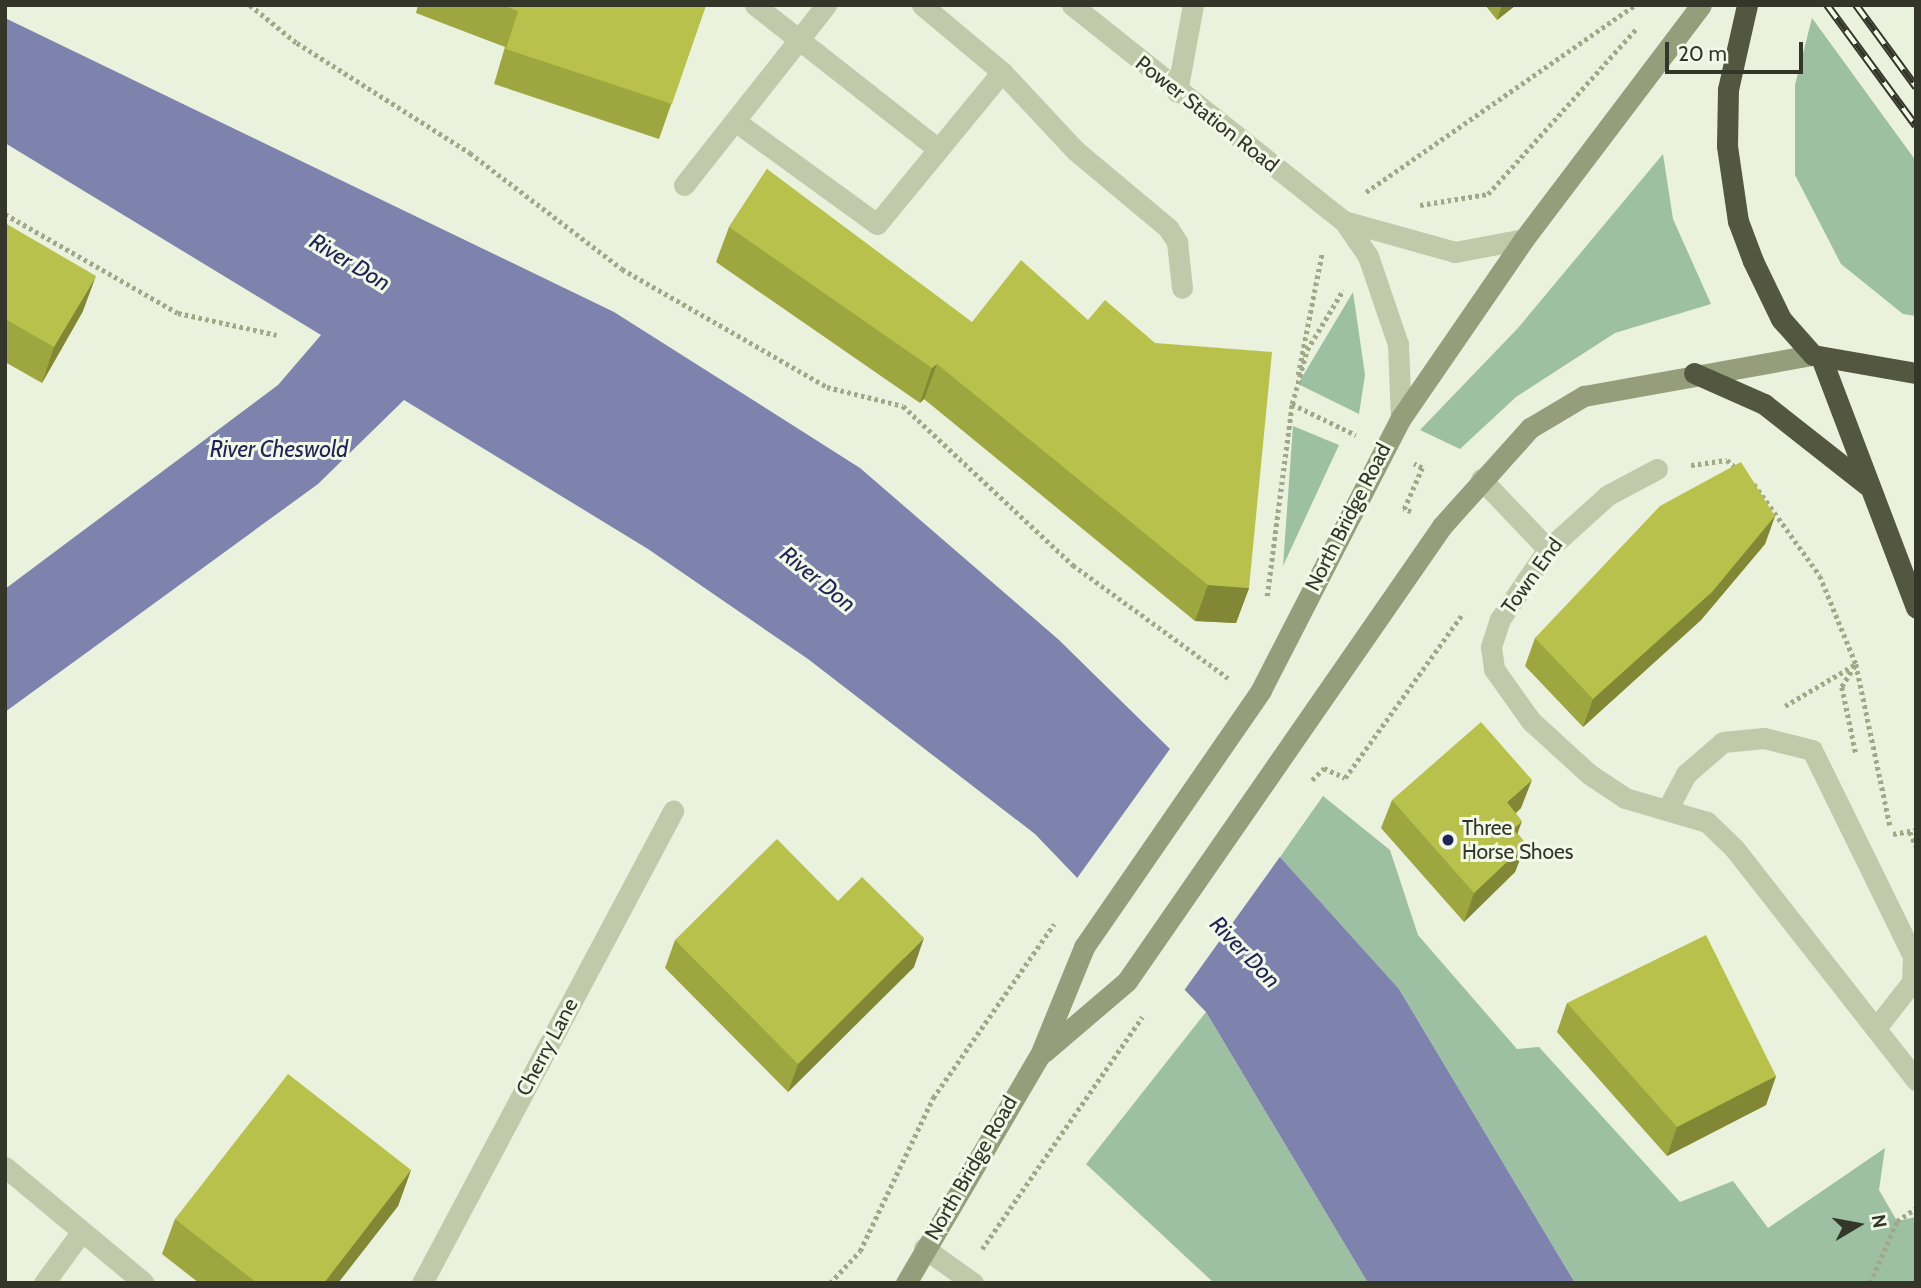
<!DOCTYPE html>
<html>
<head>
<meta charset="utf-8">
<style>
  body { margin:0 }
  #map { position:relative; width:1921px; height:1288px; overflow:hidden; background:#eaf1dd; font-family:Cabin,sans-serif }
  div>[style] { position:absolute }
  .green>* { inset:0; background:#9dc0a3 }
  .water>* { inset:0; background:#7d83ad }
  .pier>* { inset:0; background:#eaf1dd }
  .path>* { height:4.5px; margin-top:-2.25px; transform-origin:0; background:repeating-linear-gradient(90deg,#a0a888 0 3.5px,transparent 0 7px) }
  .lane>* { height:21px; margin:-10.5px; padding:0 10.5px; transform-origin:10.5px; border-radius:10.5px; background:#c0c9a9 }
  .street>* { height:21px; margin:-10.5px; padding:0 10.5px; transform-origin:10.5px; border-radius:10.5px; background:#c0c9a9 }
  .secondary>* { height:21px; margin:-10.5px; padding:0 10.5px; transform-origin:10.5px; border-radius:10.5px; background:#969d7b }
  .highway>* { height:21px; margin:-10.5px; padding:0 10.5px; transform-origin:10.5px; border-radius:10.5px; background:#545740 }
  .rail>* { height:8px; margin-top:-4px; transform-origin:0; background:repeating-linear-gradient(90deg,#f3f9e9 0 16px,#343629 0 32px); box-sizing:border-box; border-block:2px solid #343629 }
  .wall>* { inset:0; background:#9ea640 }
  .shaded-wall>* { inset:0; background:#818734 }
  .building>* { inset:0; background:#b8c14b }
  .dots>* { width:19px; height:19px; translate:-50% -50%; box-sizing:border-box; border:4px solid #f3f9e9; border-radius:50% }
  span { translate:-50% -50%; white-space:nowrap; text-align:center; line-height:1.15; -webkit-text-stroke:6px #f3f9e9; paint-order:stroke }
  .street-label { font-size:21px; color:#343629 }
  .poi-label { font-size:21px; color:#343629 }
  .left { translate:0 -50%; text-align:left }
  .water-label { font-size:23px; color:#202556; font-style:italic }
  .frame { position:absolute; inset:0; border:7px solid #343629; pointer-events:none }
  .north { position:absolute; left:1823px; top:1190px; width:70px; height:70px; -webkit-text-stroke:5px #f3f9e9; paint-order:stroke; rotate:80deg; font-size:19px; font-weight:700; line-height:28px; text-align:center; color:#343629 }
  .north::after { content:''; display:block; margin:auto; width:24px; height:32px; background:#343629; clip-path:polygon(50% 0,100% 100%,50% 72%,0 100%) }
  .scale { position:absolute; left:1665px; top:42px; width:138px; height:32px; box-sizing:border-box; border:4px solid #343629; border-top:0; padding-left:9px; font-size:21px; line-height:24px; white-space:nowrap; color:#343629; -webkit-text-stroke:5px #f3f9e9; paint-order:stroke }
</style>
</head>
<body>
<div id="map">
  <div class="green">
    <i style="clip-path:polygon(1812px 18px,1916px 161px,1916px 316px,1903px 314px,1841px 264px,1795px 175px,1795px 85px)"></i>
    <i style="clip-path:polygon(1663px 154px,1673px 219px,1711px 304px,1615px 333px,1516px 397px,1460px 449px,1420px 430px,1518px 328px)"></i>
    <i style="clip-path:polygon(1353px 292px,1365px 375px,1359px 414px,1298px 384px)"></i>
    <i style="clip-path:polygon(1293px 426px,1339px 445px,1283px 566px)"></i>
    <i style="clip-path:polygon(1323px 796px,1390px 850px,1418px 935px,1517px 1049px,1539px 1047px,1680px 1202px,1733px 1181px,1768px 1228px,1885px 1148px,1879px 1190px,1897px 1221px,1916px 1217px,1916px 1283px,1575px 1283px,1399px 989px,1280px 857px)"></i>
    <i style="clip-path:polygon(1206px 1012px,1368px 1283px,1214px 1283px,1086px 1164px)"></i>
  </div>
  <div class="water">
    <i style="clip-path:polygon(5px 18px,614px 312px,860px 468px,1059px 640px,1280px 857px,1399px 989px,1575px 1283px,1368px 1283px,1206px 1012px,1035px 834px,808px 659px,648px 549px,404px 400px,318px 484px,5px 712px,5px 589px,278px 385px,321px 335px,5px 143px)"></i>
  </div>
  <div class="pier">
    <i style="clip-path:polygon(1172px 746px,1282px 854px,1183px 992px,1075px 881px)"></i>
  </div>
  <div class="path">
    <i style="left:250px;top:5px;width:60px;rotate:39deg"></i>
    <i style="left:297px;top:43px;width:205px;rotate:32.4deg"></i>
    <i style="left:470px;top:153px;width:191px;rotate:37.3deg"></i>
    <i style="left:622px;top:269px;width:237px;rotate:29.9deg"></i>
    <i style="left:827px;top:387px;width:78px;rotate:14deg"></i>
    <i style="left:903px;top:406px;width:233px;rotate:43.1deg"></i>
    <i style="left:1073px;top:565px;width:192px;rotate:36.1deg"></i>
    <i style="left:1366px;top:192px;width:328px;rotate:-34.8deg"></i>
    <i style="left:1420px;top:205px;width:69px;rotate:-9.2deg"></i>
    <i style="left:1488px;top:194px;width:223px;rotate:-48.1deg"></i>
    <i style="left:5px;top:214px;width:199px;rotate:29.8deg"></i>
    <i style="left:178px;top:313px;width:101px;rotate:12.5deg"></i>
    <i style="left:1298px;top:375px;width:124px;rotate:-78.9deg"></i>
    <i style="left:1292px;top:404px;width:71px;rotate:25.8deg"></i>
    <i style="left:1691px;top:465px;width:36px;rotate:-8deg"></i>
    <i style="left:1727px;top:460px;width:13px;rotate:42deg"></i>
    <i style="left:1754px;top:484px;width:113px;rotate:54.3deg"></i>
    <i style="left:1820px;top:576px;width:95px;rotate:67.8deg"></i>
    <i style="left:1856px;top:664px;width:165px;rotate:78.1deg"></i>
    <i style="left:1411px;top:512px;width:8px;rotate:-157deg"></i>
    <i style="left:1404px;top:509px;width:45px;rotate:-66.3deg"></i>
    <i style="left:1422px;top:468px;width:9px;rotate:-153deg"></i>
    <i style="left:1267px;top:596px;width:194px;rotate:-82.6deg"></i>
    <i style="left:1292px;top:404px;width:56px;rotate:-74.5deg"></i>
    <i style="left:1307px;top:350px;width:70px;rotate:-59deg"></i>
    <i style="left:1855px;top:666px;width:25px;rotate:122deg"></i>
    <i style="left:1842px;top:687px;width:68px;rotate:78.2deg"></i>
    <i style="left:1785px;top:706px;width:82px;rotate:-30.6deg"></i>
    <i style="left:1312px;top:780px;width:17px;rotate:-45deg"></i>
    <i style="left:1324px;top:768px;width:23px;rotate:25deg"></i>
    <i style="left:1345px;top:778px;width:203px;rotate:-54.4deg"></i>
    <i style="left:1910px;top:832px;width:15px;rotate:67deg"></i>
    <i style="left:1893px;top:834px;width:23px;rotate:-10deg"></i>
    <i style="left:982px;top:1249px;width:282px;rotate:-55.4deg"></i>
    <i style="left:830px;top:1283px;width:44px;rotate:-46.8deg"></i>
    <i style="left:860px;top:1251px;width:170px;rotate:-64.5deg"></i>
    <i style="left:933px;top:1098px;width:212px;rotate:-55.2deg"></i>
    <i style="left:1870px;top:1283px;width:68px;rotate:-66.5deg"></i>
    <i style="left:1897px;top:1221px;width:23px;rotate:-34deg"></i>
  </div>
  <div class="lane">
    <i style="left:755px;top:5px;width:233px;rotate:38.2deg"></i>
    <i style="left:922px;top:5px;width:104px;rotate:39.9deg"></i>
    <i style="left:1002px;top:72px;width:108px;rotate:46.9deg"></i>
    <i style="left:1076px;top:151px;width:120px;rotate:39.9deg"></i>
    <i style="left:1168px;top:228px;width:17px;rotate:57deg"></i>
    <i style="left:1177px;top:242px;width:46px;rotate:83.8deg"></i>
    <i style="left:735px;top:121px;width:175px;rotate:36deg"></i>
    <i style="left:877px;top:224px;width:197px;rotate:-50.6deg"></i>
    <i style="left:684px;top:185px;width:229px;rotate:-51.7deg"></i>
    <i style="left:1667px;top:810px;width:41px;rotate:-62.2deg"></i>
    <i style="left:1686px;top:774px;width:49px;rotate:-40.9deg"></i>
    <i style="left:1723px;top:742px;width:41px;rotate:-5.6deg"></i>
    <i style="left:1764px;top:738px;width:49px;rotate:14deg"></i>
    <i style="left:1812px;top:750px;width:229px;rotate:63.9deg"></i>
    <i style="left:1913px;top:956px;width:26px;rotate:92deg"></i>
    <i style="left:1912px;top:982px;width:58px;rotate:128deg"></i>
    <i style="left:924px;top:1248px;width:60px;rotate:35.5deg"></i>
  </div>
  <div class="street">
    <i style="left:1072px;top:5px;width:347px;rotate:38.5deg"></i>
    <i style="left:1344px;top:221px;width:42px;rotate:55.6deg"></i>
    <i style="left:1368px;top:256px;width:93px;rotate:71.2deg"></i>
    <i style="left:1398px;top:344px;width:74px;rotate:87.7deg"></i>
    <i style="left:1177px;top:92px;width:88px;rotate:-79.6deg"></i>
    <i style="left:1344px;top:221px;width:115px;rotate:15.6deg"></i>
    <i style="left:1455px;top:252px;width:70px;rotate:-10.7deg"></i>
    <i style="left:1657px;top:469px;width:55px;rotate:152deg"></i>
    <i style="left:1608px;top:495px;width:81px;rotate:138deg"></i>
    <i style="left:1548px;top:549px;width:85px;rotate:124.4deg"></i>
    <i style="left:1500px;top:619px;width:29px;rotate:108deg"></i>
    <i style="left:1491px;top:647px;width:22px;rotate:82deg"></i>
    <i style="left:1494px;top:669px;width:64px;rotate:54.6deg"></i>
    <i style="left:1531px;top:721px;width:79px;rotate:42.4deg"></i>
    <i style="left:1589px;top:774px;width:43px;rotate:33.7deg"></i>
    <i style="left:1625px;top:798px;width:85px;rotate:16.3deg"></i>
    <i style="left:1707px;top:822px;width:37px;rotate:44deg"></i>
    <i style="left:1734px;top:848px;width:295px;rotate:51.9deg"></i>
    <i style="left:1481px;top:479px;width:97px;rotate:46.3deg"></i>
    <i style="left:5px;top:1167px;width:180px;rotate:39.8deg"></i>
    <i style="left:44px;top:1283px;width:64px;rotate:-53.8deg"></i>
    <i style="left:422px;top:1283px;width:535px;rotate:-62deg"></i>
  </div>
  <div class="secondary">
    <i style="left:1044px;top:1052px;width:109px;rotate:-40.5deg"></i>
    <i style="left:1127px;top:981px;width:553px;rotate:-55.3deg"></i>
    <i style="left:1442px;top:526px;width:132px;rotate:-48.1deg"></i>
    <i style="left:1530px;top:428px;width:63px;rotate:-30.7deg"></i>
    <i style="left:1584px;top:396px;width:233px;rotate:-10.2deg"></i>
    <i style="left:906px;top:1283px;width:264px;rotate:-59.6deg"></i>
    <i style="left:1040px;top:1055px;width:117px;rotate:-67.8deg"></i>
    <i style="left:1084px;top:947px;width:312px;rotate:-55.4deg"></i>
    <i style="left:1261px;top:690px;width:306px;rotate:-62.8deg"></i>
    <i style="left:1401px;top:418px;width:217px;rotate:-55.5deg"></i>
    <i style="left:1524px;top:239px;width:293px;rotate:-52.9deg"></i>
  </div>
  <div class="highway">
    <i style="left:1747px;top:5px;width:86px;rotate:102.7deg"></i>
    <i style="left:1728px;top:89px;width:57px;rotate:91deg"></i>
    <i style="left:1727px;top:146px;width:76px;rotate:81.7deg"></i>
    <i style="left:1738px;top:221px;width:43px;rotate:69.4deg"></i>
    <i style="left:1753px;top:261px;width:64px;rotate:64.2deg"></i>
    <i style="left:1781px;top:319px;width:48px;rotate:48.4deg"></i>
    <i style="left:1813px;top:355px;width:105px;rotate:9.9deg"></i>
    <i style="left:1822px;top:360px;width:265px;rotate:69.2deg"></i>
    <i style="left:1694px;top:373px;width:77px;rotate:23.9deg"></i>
    <i style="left:1764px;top:404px;width:131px;rotate:38.2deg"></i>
  </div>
  <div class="rail">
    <i style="left:1827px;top:5px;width:150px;rotate:53.7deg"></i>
    <i style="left:1856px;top:5px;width:102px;rotate:53.8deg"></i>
  </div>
  <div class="wall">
    <i style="clip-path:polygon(418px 5px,706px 5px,659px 139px,494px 84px,505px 47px,416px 13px)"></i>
    <i style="clip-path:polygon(1485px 5px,1516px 5px,1497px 20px)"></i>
    <i style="clip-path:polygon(767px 169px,1249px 588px,1236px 623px,1195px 621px,924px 399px,920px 403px,716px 262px,729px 227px)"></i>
    <i style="clip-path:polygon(5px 223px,83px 311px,42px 383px,5px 362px)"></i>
    <i style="clip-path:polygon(1775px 516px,1765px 544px,1701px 620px,1583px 727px,1525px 666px,1535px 638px)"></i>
    <i style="clip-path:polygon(1392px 800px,1521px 808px,1516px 813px,1518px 834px,1526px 844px,1515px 872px,1464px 922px,1381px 828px)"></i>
    <i style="clip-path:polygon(838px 901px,914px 967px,788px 1092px,665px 968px,675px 940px)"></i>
    <i style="clip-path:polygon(1567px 1003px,1776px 1076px,1766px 1105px,1667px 1156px,1557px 1032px)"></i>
    <i style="clip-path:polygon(411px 1170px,398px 1206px,338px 1283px,199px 1283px,162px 1254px,175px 1219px)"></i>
  </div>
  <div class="shaded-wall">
    <i style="clip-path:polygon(1502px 5px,1516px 5px,1497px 20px)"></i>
    <i style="clip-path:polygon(96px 276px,83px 311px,42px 383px,54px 347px)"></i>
    <i style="clip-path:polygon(937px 364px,924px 399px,920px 403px,932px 368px)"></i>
    <i style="clip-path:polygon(1775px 516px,1765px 544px,1701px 620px,1583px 727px,1593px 699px)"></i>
    <i style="clip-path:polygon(1208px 585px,1249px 588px,1236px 623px,1195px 621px)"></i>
    <i style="clip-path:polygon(1532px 780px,1521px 808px,1496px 830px,1507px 802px)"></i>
    <i style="clip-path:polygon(1522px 821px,1512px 849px,1513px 829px)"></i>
    <i style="clip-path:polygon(1526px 844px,1515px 872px,1464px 922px,1474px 893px)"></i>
    <i style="clip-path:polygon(924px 938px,914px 967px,788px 1092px,798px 1064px)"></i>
    <i style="clip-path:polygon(1776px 1076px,1766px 1105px,1667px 1156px,1677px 1127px)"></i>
    <i style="clip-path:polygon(411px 1170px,398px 1206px,338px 1283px,324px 1283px)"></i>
  </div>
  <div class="building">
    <i style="clip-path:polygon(502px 5px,706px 5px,672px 104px,506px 49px,518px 11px)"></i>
    <i style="clip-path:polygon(767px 169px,972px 322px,1021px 260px,1088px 320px,1105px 300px,1155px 343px,1272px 352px,1249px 588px,1208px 585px,937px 364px,932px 368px,729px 227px)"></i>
    <i style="clip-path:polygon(5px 223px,96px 276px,54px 347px,5px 319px)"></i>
    <i style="clip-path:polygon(1741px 462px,1775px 516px,1712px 592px,1593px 699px,1535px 638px,1660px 506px)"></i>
    <i style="clip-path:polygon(1481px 722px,1532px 780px,1507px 802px,1522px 821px,1513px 829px,1526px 844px,1474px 893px,1392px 800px)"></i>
    <i style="clip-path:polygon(777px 839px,838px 901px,862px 877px,924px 938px,798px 1064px,675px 940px)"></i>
    <i style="clip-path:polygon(1706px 935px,1776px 1076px,1677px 1127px,1567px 1003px)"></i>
    <i style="clip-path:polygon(288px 1074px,411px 1170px,324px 1283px,257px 1283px,175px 1219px)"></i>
  </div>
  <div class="dots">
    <i style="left:1448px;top:840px;background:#202556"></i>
  </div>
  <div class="street-label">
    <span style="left:1207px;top:114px;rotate:38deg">Power Station Road</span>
    <span style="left:1348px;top:517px;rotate:-63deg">North Bridge Road</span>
    <span style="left:1532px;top:576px;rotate:-54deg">Town End</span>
    <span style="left:547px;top:1047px;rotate:-62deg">Cherry Lane</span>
    <span style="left:971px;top:1168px;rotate:-60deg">North Bridge Road</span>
  </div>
  <div class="poi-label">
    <span class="left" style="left:1462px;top:840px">Three<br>Horse Shoes</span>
  </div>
  <div class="water-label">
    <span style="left:350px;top:262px;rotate:31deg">River Don</span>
    <span style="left:279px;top:449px">River Cheswold</span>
    <span style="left:818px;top:579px;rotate:39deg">River Don</span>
    <span style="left:1245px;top:952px;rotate:46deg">River Don</span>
  </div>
  <div class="frame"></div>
  <div class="north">N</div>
  <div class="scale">20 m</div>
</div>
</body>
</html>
